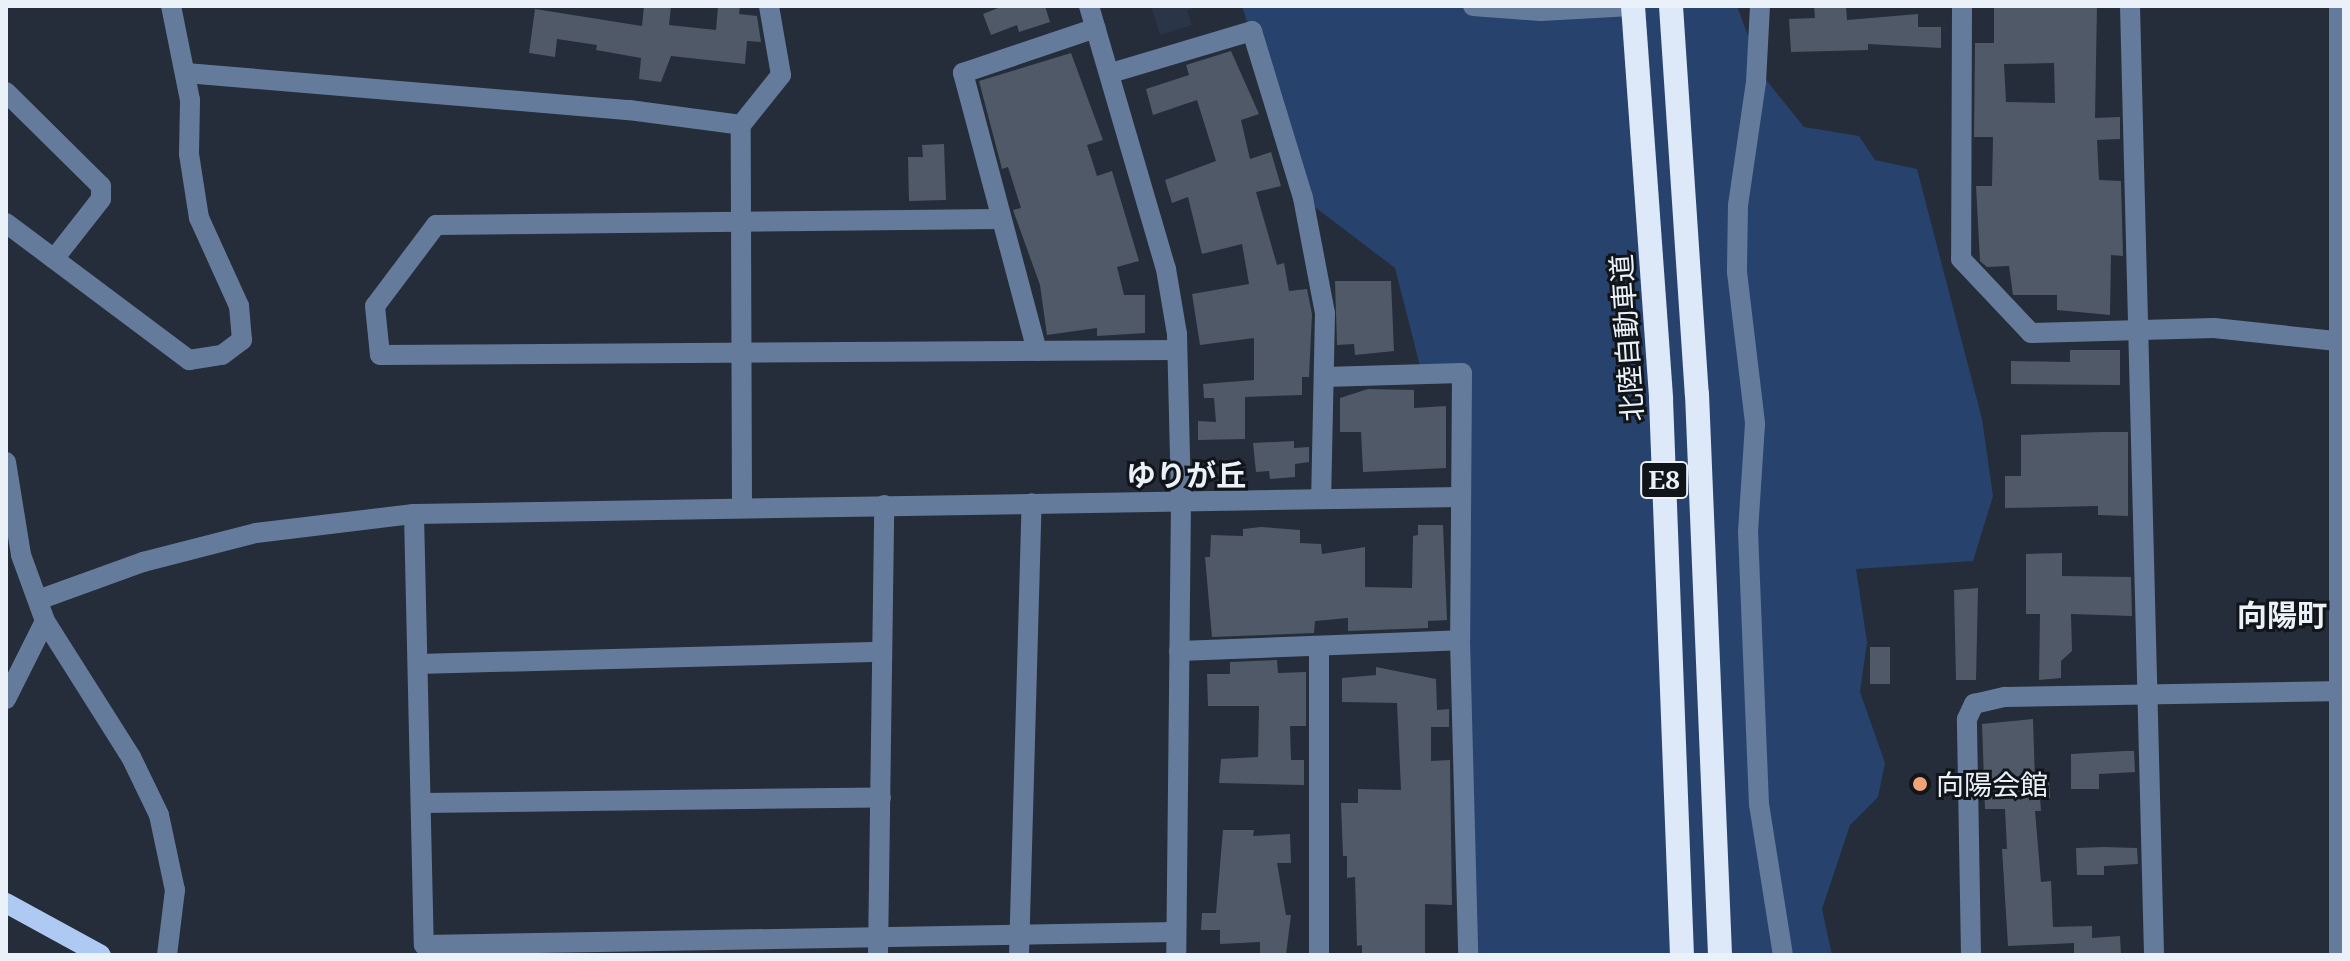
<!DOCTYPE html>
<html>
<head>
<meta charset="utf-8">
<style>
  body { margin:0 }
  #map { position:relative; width:2350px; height:961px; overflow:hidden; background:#242d39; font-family:"Noto Serif","Noto Sans JP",serif }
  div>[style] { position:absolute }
  .built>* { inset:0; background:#2a3648 }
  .green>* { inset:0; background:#27436d }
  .building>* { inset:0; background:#505967; transform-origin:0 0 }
  .minor>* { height:20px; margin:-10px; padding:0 10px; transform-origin:10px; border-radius:10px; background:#657b9b }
  .major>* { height:20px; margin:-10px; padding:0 10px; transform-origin:10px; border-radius:10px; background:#afcaf2 }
  .highway>* { height:24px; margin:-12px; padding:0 12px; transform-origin:12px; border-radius:12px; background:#dde8f8 }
  .dots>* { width:22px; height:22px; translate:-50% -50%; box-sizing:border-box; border:4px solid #11151a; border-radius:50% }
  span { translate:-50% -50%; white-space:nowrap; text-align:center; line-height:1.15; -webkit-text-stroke:6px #11151a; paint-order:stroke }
  .shield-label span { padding:2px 6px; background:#11151a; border:2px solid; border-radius:6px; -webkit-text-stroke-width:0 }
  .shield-label { font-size:26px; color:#ebf1f9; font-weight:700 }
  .street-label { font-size:28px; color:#ebf1f9 }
  .poi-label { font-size:28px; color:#ebf1f9 }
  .left { translate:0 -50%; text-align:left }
  .neighbourhood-label { font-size:30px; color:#ebf1f9; font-weight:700 }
  .frame { position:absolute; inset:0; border:8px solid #ebf1f9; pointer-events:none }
</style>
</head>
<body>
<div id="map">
  <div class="built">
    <i style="clip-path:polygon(1151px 6px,1199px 6px,1187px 10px,1192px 25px,1160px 35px)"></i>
  </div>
  <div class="green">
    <i style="clip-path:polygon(1242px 6px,1737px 6px,1763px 76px,1804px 127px,1859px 136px,1875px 160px,1917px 169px,1982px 419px,1993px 496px,1973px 561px,1856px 569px,1867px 642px,1860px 692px,1885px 763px,1878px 797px,1850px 825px,1822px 909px,1832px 955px,1468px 955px,1462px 374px,1422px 374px,1395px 268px,1303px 198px)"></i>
  </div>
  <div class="building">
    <i style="clip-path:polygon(644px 6px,671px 6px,669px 25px,716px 30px,718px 6px,740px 6px,739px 14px,757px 16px,761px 42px,747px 41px,745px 64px,671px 56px,661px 82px,639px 79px,641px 58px,596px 50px,597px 45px,557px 39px,555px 57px,529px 53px,535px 9px,642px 26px)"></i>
    <i style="clip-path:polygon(1003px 6px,1045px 6px,1050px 22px,1019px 32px,1017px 25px,991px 35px,983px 14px)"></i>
    <i style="clip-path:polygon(1814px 6px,1846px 6px,1847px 20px,1918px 14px,1918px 27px,1941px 27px,1941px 48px,1868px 44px,1868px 50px,1791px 52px,1789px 19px,1815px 18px)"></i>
    <i style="clip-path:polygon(evenodd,1994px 6px,2097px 6px,2095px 118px,2120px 117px,2120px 139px,2097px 140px,2099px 180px,2121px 181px,2123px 256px,2111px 255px,2110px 315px,2057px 310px,2057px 295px,2013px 295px,2009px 266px,1987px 267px,1980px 261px,1976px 186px,1992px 186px,1993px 137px,1974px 137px,1975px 43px,1994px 43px,1994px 6px,2054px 63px,2055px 103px,2006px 102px,2004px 64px,2054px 63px)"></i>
    <i style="clip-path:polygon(1231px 51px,1259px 114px,1241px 120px,1250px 159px,1271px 152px,1281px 186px,1256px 192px,1277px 265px,1284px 263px,1289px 291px,1307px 289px,1312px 314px,1309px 377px,1302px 377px,1302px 395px,1245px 397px,1245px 439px,1198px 440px,1198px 421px,1216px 422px,1214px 398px,1204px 398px,1203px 384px,1254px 380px,1254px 338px,1200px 345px,1192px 294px,1249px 284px,1242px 244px,1202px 254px,1188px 197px,1172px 203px,1165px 180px,1216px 161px,1197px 100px,1153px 115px,1146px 89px,1189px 75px,1186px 65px)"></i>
    <i style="clip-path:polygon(1071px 53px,1103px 140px,1087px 145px,1097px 176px,1112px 171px,1139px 261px,1117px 267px,1124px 295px,1145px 295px,1145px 333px,1097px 336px,1097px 328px,1047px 335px,1040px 285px,1013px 210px,1021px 208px,1008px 167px,1002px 169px,979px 81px)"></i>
    <i style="clip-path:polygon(944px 144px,946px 200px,909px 201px,908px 157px,923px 157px,922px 145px)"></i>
    <i style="clip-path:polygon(1335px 281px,1391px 281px,1394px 351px,1355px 355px,1354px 344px,1337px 345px)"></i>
    <i style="clip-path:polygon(2070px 350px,2120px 350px,2120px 385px,2011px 384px,2011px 361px,2070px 362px)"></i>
    <i style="clip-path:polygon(1368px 389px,1414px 390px,1414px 408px,1446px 406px,1446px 468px,1363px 472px,1361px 432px,1340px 432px,1340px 398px)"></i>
    <i style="clip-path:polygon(2101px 432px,2128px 432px,2128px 516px,2098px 515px,2098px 506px,2005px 508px,2005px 476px,2021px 476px,2021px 435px)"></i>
    <i style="clip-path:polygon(1294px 441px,1294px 448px,1309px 447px,1309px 462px,1295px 464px,1295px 477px,1270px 479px,1269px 471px,1256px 472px,1253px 443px)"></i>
    <i style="clip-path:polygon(1418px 525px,1443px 525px,1447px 620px,1428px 621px,1428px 628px,1348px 631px,1348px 618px,1315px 621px,1314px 633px,1212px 637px,1205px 557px,1210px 557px,1211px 535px,1243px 536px,1243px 529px,1261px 527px,1300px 530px,1300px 543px,1321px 544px,1322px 554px,1365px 547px,1365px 587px,1412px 588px,1413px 536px,1418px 535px)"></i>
    <i style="clip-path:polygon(2062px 553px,2062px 576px,2131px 577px,2132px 616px,2071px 614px,2072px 651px,2061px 661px,2061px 678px,2039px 680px,2040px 614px,2026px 614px,2026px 554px)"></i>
    <i style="clip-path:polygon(1978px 588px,1976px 680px,1956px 680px,1954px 590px)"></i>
    <i style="left:1870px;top:647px;width:20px;height:37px"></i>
    <i style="clip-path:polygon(1277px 660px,1278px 673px,1306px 672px,1306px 726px,1290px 726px,1291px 760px,1304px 760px,1304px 785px,1219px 783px,1221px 759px,1258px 757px,1259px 706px,1208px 706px,1207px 674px,1230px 674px,1230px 662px)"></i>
    <i style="clip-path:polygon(1376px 667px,1436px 679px,1437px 710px,1449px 709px,1449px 727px,1431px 727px,1431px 761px,1450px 760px,1452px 905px,1425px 904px,1425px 955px,1362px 955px,1362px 945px,1357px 946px,1355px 877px,1347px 878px,1347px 856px,1343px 856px,1341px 803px,1358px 803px,1358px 789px,1401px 790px,1397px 703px,1342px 702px,1342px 678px,1376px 675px)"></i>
    <i style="clip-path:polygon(2033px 719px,2035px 781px,2049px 780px,2050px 798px,2040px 797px,2041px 811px,2035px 811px,2041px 882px,2051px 881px,2053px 927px,2092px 926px,2092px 938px,2120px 936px,2121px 955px,2074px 955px,2074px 943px,2008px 946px,2002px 849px,2007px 849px,2005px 809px,1985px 809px,1982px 724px)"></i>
    <i style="clip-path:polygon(2125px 751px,2134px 751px,2135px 772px,2099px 774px,2099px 789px,2071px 789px,2071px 754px)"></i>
    <i style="clip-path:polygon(1223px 830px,1254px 830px,1253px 836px,1290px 834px,1291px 863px,1277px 863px,1286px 915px,1291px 915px,1286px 955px,1260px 955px,1260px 942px,1220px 944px,1220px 930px,1201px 930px,1202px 913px,1216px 913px)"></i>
    <i style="clip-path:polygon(2104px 847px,2137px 848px,2138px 864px,2104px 866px,2104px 875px,2077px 875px,2076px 848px)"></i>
  </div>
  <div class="minor">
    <i style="left:1089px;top:6px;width:274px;rotate:73.7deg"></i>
    <i style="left:1166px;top:269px;width:66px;rotate:80.4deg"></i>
    <i style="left:1177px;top:334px;width:167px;rotate:88.6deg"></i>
    <i style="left:1181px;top:501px;width:454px;rotate:90.6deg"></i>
    <i style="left:1473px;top:6px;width:68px;rotate:4.2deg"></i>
    <i style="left:1541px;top:11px;width:90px;rotate:-3.2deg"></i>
    <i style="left:1760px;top:6px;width:76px;rotate:93deg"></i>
    <i style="left:1756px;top:82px;width:124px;rotate:98.3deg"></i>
    <i style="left:1738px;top:205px;width:67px;rotate:90.9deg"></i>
    <i style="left:1737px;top:272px;width:153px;rotate:83.2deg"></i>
    <i style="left:1755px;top:424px;width:107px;rotate:93.7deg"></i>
    <i style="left:1748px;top:531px;width:273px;rotate:87.7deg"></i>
    <i style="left:1759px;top:804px;width:153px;rotate:81deg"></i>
    <i style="left:1962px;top:6px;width:253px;rotate:90.2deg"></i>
    <i style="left:1961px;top:259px;width:102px;rotate:46.6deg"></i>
    <i style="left:2031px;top:333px;width:183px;rotate:-1.6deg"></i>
    <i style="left:2214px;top:328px;width:131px;rotate:6.1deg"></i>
    <i style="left:2130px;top:6px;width:949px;rotate:88.55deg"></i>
    <i style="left:2339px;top:6px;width:949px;rotate:90deg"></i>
    <i style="left:186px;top:73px;width:445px;rotate:4.8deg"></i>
    <i style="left:629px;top:110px;width:113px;rotate:7.6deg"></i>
    <i style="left:1111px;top:73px;width:147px;rotate:-16.6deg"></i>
    <i style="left:1252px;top:31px;width:175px;rotate:73deg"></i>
    <i style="left:1303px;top:198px;width:117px;rotate:79.2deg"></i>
    <i style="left:1325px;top:313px;width:186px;rotate:91.2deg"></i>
    <i style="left:6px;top:92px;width:134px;rotate:44.7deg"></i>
    <i style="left:101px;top:186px;width:13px;rotate:90deg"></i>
    <i style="left:101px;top:199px;width:76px;rotate:128.1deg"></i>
    <i style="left:1000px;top:219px;width:564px;rotate:179.39deg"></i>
    <i style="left:436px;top:225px;width:101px;rotate:127deg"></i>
    <i style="left:375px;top:306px;width:49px;rotate:84.2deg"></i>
    <i style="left:380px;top:355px;width:796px;rotate:-0.36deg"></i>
    <i style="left:6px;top:223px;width:229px;rotate:36.8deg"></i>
    <i style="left:189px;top:360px;width:33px;rotate:-9deg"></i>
    <i style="left:222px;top:355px;width:25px;rotate:-37deg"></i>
    <i style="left:242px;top:340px;width:34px;rotate:-95deg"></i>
    <i style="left:239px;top:306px;width:97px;rotate:-114.4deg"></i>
    <i style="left:199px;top:218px;width:65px;rotate:-98.9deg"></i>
    <i style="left:189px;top:154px;width:54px;rotate:-88.9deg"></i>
    <i style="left:190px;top:100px;width:96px;rotate:-101.4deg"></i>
    <i style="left:1037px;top:351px;width:288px;rotate:-104.9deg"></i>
    <i style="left:963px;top:73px;width:140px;rotate:-18.7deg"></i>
    <i style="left:1324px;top:377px;width:138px;rotate:-1.7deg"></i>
    <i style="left:1462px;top:373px;width:267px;rotate:90.4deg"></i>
    <i style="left:1460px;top:640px;width:315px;rotate:88.5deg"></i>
    <i style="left:6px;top:462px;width:94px;rotate:80.8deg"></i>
    <i style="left:21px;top:555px;width:70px;rotate:70deg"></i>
    <i style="left:45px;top:621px;width:161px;rotate:57.7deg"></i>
    <i style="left:131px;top:757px;width:64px;rotate:64.2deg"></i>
    <i style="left:159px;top:815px;width:77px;rotate:78deg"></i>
    <i style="left:175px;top:890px;width:65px;rotate:97deg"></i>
    <i style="left:742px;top:506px;width:381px;rotate:-90.2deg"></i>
    <i style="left:741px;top:125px;width:64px;rotate:-51.3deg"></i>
    <i style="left:781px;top:75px;width:70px;rotate:-99.9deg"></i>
    <i style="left:414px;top:514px;width:431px;rotate:88.7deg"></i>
    <i style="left:424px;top:945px;width:752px;rotate:-0.99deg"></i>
    <i style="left:38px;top:600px;width:112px;rotate:-19.9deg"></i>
    <i style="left:143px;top:562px;width:117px;rotate:-14.4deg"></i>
    <i style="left:256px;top:533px;width:159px;rotate:-6.9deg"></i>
    <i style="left:414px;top:514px;width:1047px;rotate:-0.93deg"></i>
    <i style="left:1179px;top:651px;width:281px;rotate:-2.2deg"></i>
    <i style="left:418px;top:664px;width:464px;rotate:-1.5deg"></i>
    <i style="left:6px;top:699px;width:87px;rotate:-63.4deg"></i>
    <i style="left:421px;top:803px;width:460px;rotate:-0.7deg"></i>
    <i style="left:878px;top:955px;width:450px;rotate:-89.2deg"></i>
    <i style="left:1019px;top:955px;width:452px;rotate:-88.4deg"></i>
    <i style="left:1319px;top:955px;width:309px;rotate:-90deg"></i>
    <i style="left:1971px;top:955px;width:236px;rotate:-91deg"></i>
    <i style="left:1967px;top:719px;width:17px;rotate:-65deg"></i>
    <i style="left:1974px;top:704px;width:32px;rotate:-13deg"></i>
    <i style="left:2005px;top:697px;width:339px;rotate:-1deg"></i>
  </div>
  <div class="major">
    <i style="left:6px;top:903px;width:108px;rotate:28.7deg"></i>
  </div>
  <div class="highway">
    <i style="left:1633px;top:6px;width:394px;rotate:85.9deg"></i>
    <i style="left:1661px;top:399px;width:556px;rotate:87.84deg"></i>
    <i style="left:1671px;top:6px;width:389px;rotate:86.2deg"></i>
    <i style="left:1697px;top:394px;width:561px;rotate:87.65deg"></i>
  </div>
  <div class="dots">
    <i style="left:1920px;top:784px;background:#f0a279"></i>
  </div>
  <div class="shield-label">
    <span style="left:1664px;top:480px">E8</span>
  </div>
  <div class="street-label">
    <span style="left:1626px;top:338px;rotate:-94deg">北陸自動車道</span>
  </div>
  <div class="poi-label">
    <span class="left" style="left:1936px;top:784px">向陽会館</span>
  </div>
  <div class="neighbourhood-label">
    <span style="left:1186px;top:475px">ゆりが丘</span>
    <span style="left:2282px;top:615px">向陽町</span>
  </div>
  <div class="frame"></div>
</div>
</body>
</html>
